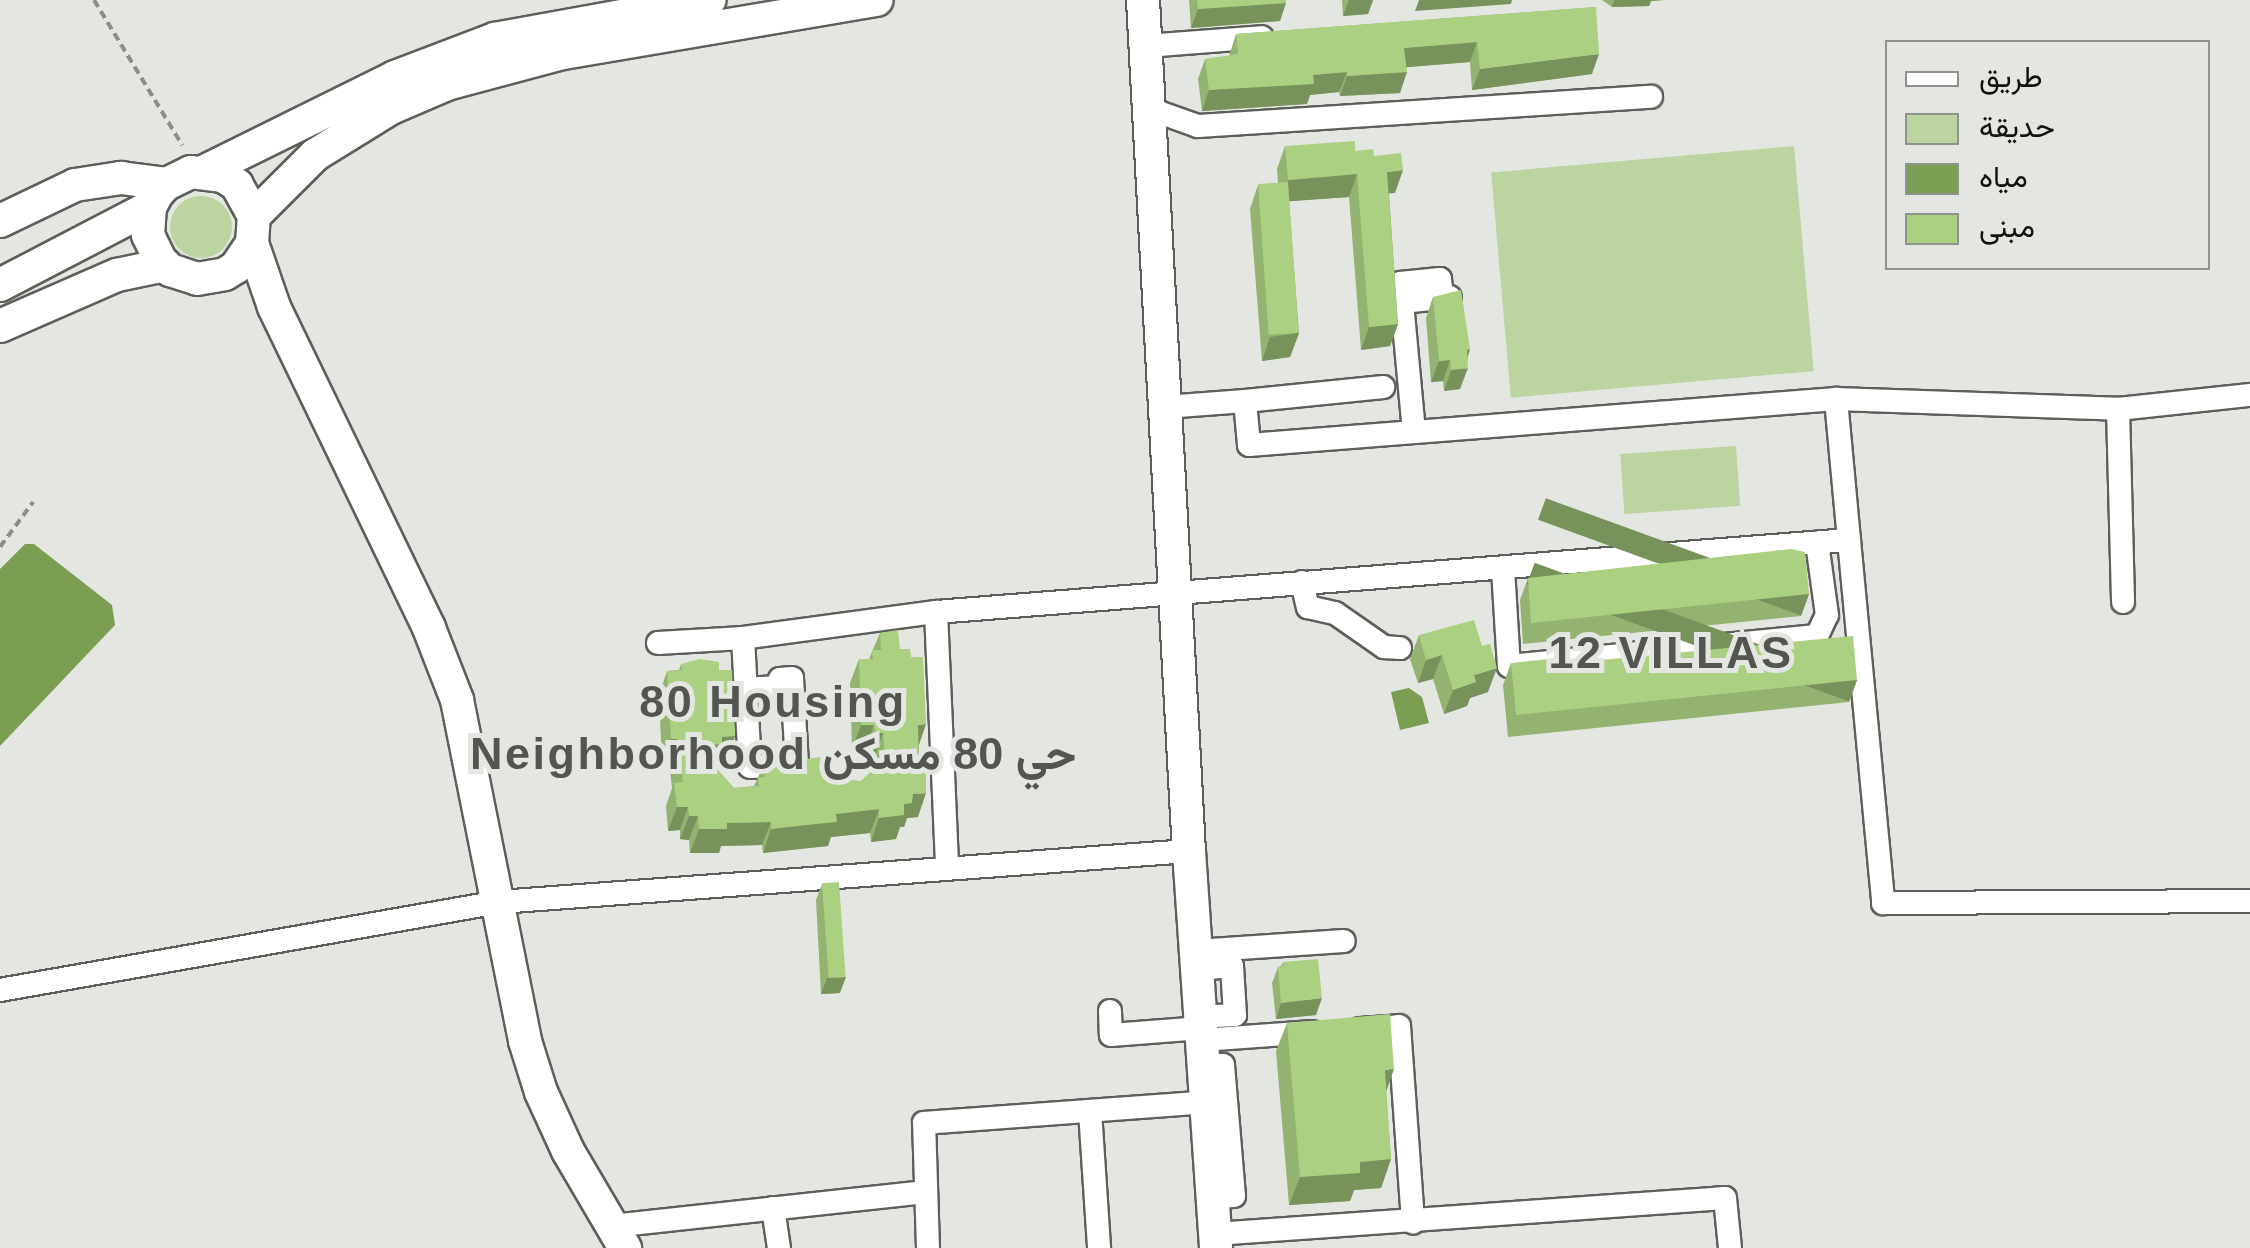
<!DOCTYPE html>
<html>
<head>
<meta charset="utf-8">
<style>
  body { margin:0 }
  #map { position:relative; width:2250px; height:1248px; overflow:hidden; background:#e4e7e1; font-family:Helvetica,Vazirmatn,sans-serif }
  div>[style] { position:absolute }
  .green>* { inset:0; background:#bbd4a0; transform-origin:0 0 }
  .round { border-radius:50% }
  .water>* { inset:0; background:#7c9e52 }
  .path>* { height:4px; margin-top:-2px; transform-origin:0; background:repeating-linear-gradient(90deg,#8a8d88 0 8px,transparent 0 13px) }
  .roads { filter:drop-shadow(2px 0 #5c5f5a) drop-shadow(-2px 0 #5c5f5a) drop-shadow(0 2px #5c5f5a) drop-shadow(0 -2px #5c5f5a) }
  .street>* { height:22px; margin:-11px; padding:0 11px; transform-origin:11px; border-radius:11px; background:#fff }
  .secondary>* { height:32px; margin:-16px; padding:0 16px; transform-origin:16px; border-radius:16px; background:#fff }
  .wall>* { inset:0; background:#94b370 }
  .shaded-wall>* { inset:0; background:#78925b; transform-origin:0 0 }
  .building>* { inset:0; background:#acd082; transform-origin:0 0 }
  span { translate:-50% -50%; white-space:nowrap; text-align:center; line-height:1.15; -webkit-text-stroke:10px #e4e7e1; paint-order:stroke }
  .district-label { font-size:45px; color:#535550; font-weight:700; letter-spacing:2.5px }
  .legend { position:absolute; left:1885px; top:40px; width:325px; height:230px; box-sizing:border-box; background:#e4e7e1; border:2px solid #90928e; margin:0; padding:12px 18px; list-style:none; font-size:30px; color:#121311 }
  .legend li { display:flex; align-items:center; gap:20px; height:50px }
  .legend b { width:50px; border:2px solid #90928e }
</style>
</head>
<body>
<div id="map">
  <div class="green">
    <i style="left:1794px;top:146px;width:226px;height:304px;rotate:85deg"></i>
    <i class="round" style="left:170px;top:196px;width:62px;height:62px"></i>
    <i style="left:1736px;top:446px;width:60px;height:116px;rotate:86deg"></i>
  </div>
  <div class="water">
    <i style="clip-path:polygon(25px 544px,34px 544px,112px 605px,115px 625px,0 746px,0 569px)"></i>
    <i style="clip-path:polygon(1409px 688px,1422px 697px,1429px 723px,1400px 730px,1391px 692px)"></i>
  </div>
  <div class="path">
    <i style="left:94px;top:0;width:170px;rotate:58.7deg"></i>
    <i style="left:0;top:547px;width:56px;rotate:-53.7deg"></i>
  </div>
  <div class="roads">
    <div class="street">
      <i style="left:1146px;top:46px;width:116px;rotate:-4.4deg"></i>
      <i style="left:1150px;top:109px;width:51px;rotate:19.5deg"></i>
      <i style="left:1198px;top:126px;width:454px;rotate:-3.7deg"></i>
      <i style="left:1402px;top:302px;width:19px;rotate:-96deg"></i>
      <i style="left:1400px;top:283px;width:40px;rotate:-5.7deg"></i>
      <i style="left:1440px;top:279px;width:19px;rotate:84deg"></i>
      <i style="left:1245px;top:401px;width:139px;rotate:-5.8deg"></i>
      <i style="left:1165px;top:407px;width:80px;rotate:-4.3deg"></i>
      <i style="left:1245px;top:401px;width:44px;rotate:84.8deg"></i>
      <i style="left:1249px;top:445px;width:589px;rotate:-4.48deg"></i>
      <i style="left:2118px;top:409px;width:193px;rotate:88.5deg"></i>
      <i style="left:1414px;top:432px;width:131px;rotate:-95.3deg"></i>
      <i style="left:1402px;top:302px;width:48px;rotate:-5.9deg"></i>
      <i style="left:1849px;top:540px;width:365px;rotate:84.6deg"></i>
      <i style="left:1883px;top:903px;width:367px;rotate:-0.3deg"></i>
      <i style="left:1503px;top:569px;width:97px;rotate:86.5deg"></i>
      <i style="left:1509px;top:666px;width:309px;rotate:-5.6deg"></i>
      <i style="left:1817px;top:636px;width:23px;rotate:-65deg"></i>
      <i style="left:1827px;top:615px;width:73px;rotate:-97.9deg"></i>
      <i style="left:1302px;top:582px;width:26px;rotate:77deg"></i>
      <i style="left:1308px;top:607px;width:28px;rotate:13deg"></i>
      <i style="left:1335px;top:613px;width:60px;rotate:34.8deg"></i>
      <i style="left:1384px;top:647px;width:16px;rotate:4deg"></i>
      <i style="left:936px;top:612px;width:254px;rotate:87.5deg"></i>
      <i style="left:743px;top:638px;width:129px;rotate:86.9deg"></i>
      <i style="left:750px;top:767px;width:47px;rotate:-2.4deg"></i>
      <i style="left:797px;top:765px;width:87px;rotate:-93.3deg"></i>
      <i style="left:792px;top:678px;width:12px;rotate:175deg"></i>
      <i style="left:780px;top:679px;width:8px;rotate:90deg"></i>
      <i style="left:780px;top:687px;width:34px;rotate:177deg"></i>
      <i style="left:658px;top:643px;width:85px;rotate:-3.4deg"></i>
      <i style="left:743px;top:638px;width:195px;rotate:-7.7deg"></i>
      <i style="left:936px;top:612px;width:916px;rotate:-4.51deg"></i>
      <i style="left:1849px;top:540px;width:142px;rotate:-95.3deg"></i>
      <i style="left:1836px;top:399px;width:282px;rotate:2deg"></i>
      <i style="left:2118px;top:409px;width:133px;rotate:-6.1deg"></i>
      <i style="left:1196px;top:951px;width:148px;rotate:-3.9deg"></i>
      <i style="left:1197px;top:969px;width:35px;rotate:-5deg"></i>
      <i style="left:1232px;top:966px;width:49px;rotate:86.5deg"></i>
      <i style="left:1235px;top:1015px;width:34px;rotate:177deg"></i>
      <i style="left:0;top:990px;width:507px;rotate:-10deg"></i>
      <i style="left:499px;top:902px;width:692px;rotate:-4.23deg"></i>
      <i style="left:1110px;top:1011px;width:24px;rotate:88deg"></i>
      <i style="left:1111px;top:1035px;width:91px;rotate:-4.4deg"></i>
      <i style="left:1360px;top:1029px;width:39px;rotate:-4deg"></i>
      <i style="left:1399px;top:1026px;width:197px;rotate:85.9deg"></i>
      <i style="left:1202px;top:1040px;width:111px;rotate:-4.1deg"></i>
      <i style="left:1204px;top:1067px;width:19px;rotate:-6deg"></i>
      <i style="left:1223px;top:1065px;width:131px;rotate:85.2deg"></i>
      <i style="left:1234px;top:1196px;width:21px;rotate:177deg"></i>
      <i style="left:1090px;top:1111px;width:137px;rotate:86.2deg"></i>
      <i style="left:773px;top:1208px;width:40px;rotate:81.5deg"></i>
      <i style="left:612px;top:1226px;width:313px;rotate:-6.2deg"></i>
      <i style="left:1215px;top:1234px;width:511px;rotate:-4.04deg"></i>
      <i style="left:1725px;top:1198px;width:50px;rotate:84.3deg"></i>
      <i style="left:928px;top:1248px;width:125px;rotate:-91.8deg"></i>
      <i style="left:924px;top:1123px;width:284px;rotate:-4.2deg"></i>
    </div>
    <div class="secondary">
      <i style="left:1143px;top:0;width:852px;rotate:86.91deg"></i>
      <i style="left:1189px;top:851px;width:398px;rotate:86.1deg"></i>
      <i style="left:205px;top:171px;width:212px;rotate:-26.3deg"></i>
      <i style="left:395px;top:77px;width:107px;rotate:-20.8deg"></i>
      <i style="left:495px;top:39px;width:218px;rotate:-10.3deg"></i>
      <i style="left:254px;top:216px;width:35px;rotate:-119deg"></i>
      <i style="left:237px;top:185px;width:17px;rotate:-147deg"></i>
      <i style="left:223px;top:176px;width:32px;rotate:-173deg"></i>
      <i style="left:191px;top:172px;width:28px;rotate:154deg"></i>
      <i style="left:166px;top:184px;width:13px;rotate:132deg"></i>
      <i style="left:157px;top:194px;width:15px;rotate:118deg"></i>
      <i style="left:150px;top:207px;width:28px;rotate:94deg"></i>
      <i style="left:148px;top:235px;width:28px;rotate:64deg"></i>
      <i style="left:160px;top:260px;width:14px;rotate:45deg"></i>
      <i style="left:170px;top:270px;width:28px;rotate:18deg"></i>
      <i style="left:197px;top:279px;width:28px;rotate:-10deg"></i>
      <i style="left:225px;top:274px;width:13px;rotate:-32deg"></i>
      <i style="left:236px;top:267px;width:29px;rotate:-56deg"></i>
      <i style="left:252px;top:243px;width:27px;rotate:-86deg"></i>
      <i style="left:254px;top:216px;width:86px;rotate:-45deg"></i>
      <i style="left:315px;top:155px;width:89px;rotate:-31.7deg"></i>
      <i style="left:391px;top:108px;width:61px;rotate:-23.2deg"></i>
      <i style="left:447px;top:84px;width:120px;rotate:-15deg"></i>
      <i style="left:563px;top:53px;width:318px;rotate:-9.6deg"></i>
      <i style="left:0;top:221px;width:83px;rotate:-25.6deg"></i>
      <i style="left:75px;top:185px;width:47px;rotate:-8.7deg"></i>
      <i style="left:121px;top:178px;width:45px;rotate:7.6deg"></i>
      <i style="left:252px;top:243px;width:68px;rotate:71deg"></i>
      <i style="left:274px;top:307px;width:356px;rotate:64.2deg"></i>
      <i style="left:429px;top:628px;width:77px;rotate:68.7deg"></i>
      <i style="left:457px;top:700px;width:348px;rotate:78.7deg"></i>
      <i style="left:525px;top:1041px;width:53px;rotate:72.6deg"></i>
      <i style="left:541px;top:1092px;width:65px;rotate:65.4deg"></i>
      <i style="left:568px;top:1151px;width:113px;rotate:59.6deg"></i>
      <i style="left:0;top:285px;width:169px;rotate:-27.5deg"></i>
      <i style="left:0;top:326px;width:128px;rotate:-23.6deg"></i>
      <i style="left:117px;top:275px;width:49px;rotate:-11.8deg"></i>
    </div>
  </div>
  <div class="wall">
    <i style="clip-path:polygon(1189px 0,1286px 0,1280px 21px,1191px 28px)"></i>
    <i style="clip-path:polygon(1342px 0,1373px 0,1368px 14px,1343px 16px)"></i>
    <i style="clip-path:polygon(1602px 0,1664px 0,1651px 1px,1649px 6px,1612px 7px)"></i>
    <i style="clip-path:polygon(1596px 7px,1592px 74px,1472px 90px,1470px 62px,1407px 67px,1400px 93px,1340px 96px,1339px 92px,1310px 95px,1307px 104px,1202px 111px,1198px 79px,1205px 59px,1229px 56px,1236px 34px)"></i>
    <i style="clip-path:polygon(1285px 146px,1355px 151px,1374px 156px,1395px 193px,1389px 193px,1398px 324px,1390px 346px,1361px 350px,1349px 197px,1289px 201px,1299px 333px,1290px 357px,1262px 361px,1250px 209px,1258px 185px,1278px 183px,1277px 169px)"></i>
    <i style="clip-path:polygon(1433px 297px,1470px 349px,1460px 389px,1444px 391px,1443px 381px,1431px 382px,1426px 318px)"></i>
    <i style="clip-path:polygon(1528px 578px,1809px 594px,1801px 616px,1523px 644px,1520px 600px)"></i>
    <i style="clip-path:polygon(880px 633px,900px 649px,919px 745px,918px 817px,907px 818px,904px 827px,900px 827px,896px 839px,871px 842px,870px 833px,831px 837px,828px 846px,808px 848px,763px 853px,762px 845px,721px 846px,719px 853px,690px 853px,689px 840px,680px 839px,680px 830px,668px 831px,666px 806px,672px 788px,669px 762px,662px 763px,659px 695px,667px 671px,679px 670px,681px 664px,719px 670px,735px 736px,727px 760px,716px 760px,714px 766px,734px 788px,754px 786px,764px 764px,833px 771px,841px 780px,861px 781px,875px 768px,874px 757px,866px 757px,865px 749px,852px 749px,850px 683px,859px 659px,869px 659px)"></i>
    <i style="clip-path:polygon(1419px 635px,1488px 692px,1470px 698px,1467px 706px,1444px 714px,1433px 679px,1418px 683px,1410px 659px)"></i>
    <i style="clip-path:polygon(1511px 663px,1559px 664px,1857px 680px,1849px 702px,1508px 737px,1503px 685px)"></i>
    <i style="clip-path:polygon(822px 884px,840px 993px,821px 994px,816px 900px)"></i>
    <i style="clip-path:polygon(1283px 962px,1316px 1015px,1276px 1019px,1272px 983px,1278px 967px,1281px 966px)"></i>
    <i style="clip-path:polygon(1287px 1023px,1386px 1091px,1391px 1159px,1381px 1188px,1354px 1190px,1350px 1201px,1289px 1205px,1276px 1051px)"></i>
  </div>
  <div class="shaded-wall">
    <i style="clip-path:polygon(1349px 0,1373px 0,1368px 14px,1343px 16px)"></i>
    <i style="clip-path:polygon(1419px 0,1512px 0,1511px 4px,1415px 11px)"></i>
    <i style="clip-path:polygon(1614px 0,1664px 0,1651px 1px,1649px 6px,1612px 7px)"></i>
    <i style="clip-path:polygon(1286px 3px,1280px 21px,1191px 28px,1198px 9px)"></i>
    <i style="clip-path:polygon(1477px 42px,1470px 62px,1397px 68px,1404px 48px)"></i>
    <i style="clip-path:polygon(1599px 54px,1592px 74px,1472px 90px,1480px 69px)"></i>
    <i style="clip-path:polygon(1347px 72px,1339px 92px,1310px 95px,1307px 104px,1202px 111px,1209px 90px,1313px 75px)"></i>
    <i style="clip-path:polygon(1407px 72px,1400px 93px,1340px 96px,1347px 76px)"></i>
    <i style="clip-path:polygon(1403px 170px,1395px 193px,1379px 194px,1387px 172px)"></i>
    <i style="clip-path:polygon(1357px 174px,1349px 197px,1280px 202px,1288px 180px)"></i>
    <i style="clip-path:polygon(1398px 324px,1390px 346px,1361px 350px,1369px 327px)"></i>
    <i style="clip-path:polygon(1299px 333px,1290px 357px,1262px 361px,1270px 337px)"></i>
    <i style="clip-path:polygon(1470px 349px,1463px 369px,1468px 368px,1460px 389px,1444px 391px,1451px 370px,1467px 350px)"></i>
    <i style="clip-path:polygon(1450px 360px,1443px 381px,1431px 382px,1439px 361px)"></i>
    <i style="left:1809px;top:594px;width:23px;height:280px;rotate:110deg"></i>
    <i style="clip-path:polygon(1442px 655px,1433px 679px,1418px 683px,1426px 660px)"></i>
    <i style="clip-path:polygon(1497px 668px,1488px 692px,1470px 698px,1467px 706px,1444px 714px,1453px 690px,1474px 675px)"></i>
    <i style="left:1857px;top:680px;width:23px;height:343px;rotate:110deg"></i>
    <i style="clip-path:polygon(926px 724px,918px 748px,918px 725px)"></i>
    <i style="clip-path:polygon(861px 725px,874px 725px,865px 749px,852px 749px)"></i>
    <i style="clip-path:polygon(875px 733px,883px 733px,874px 757px,866px 757px)"></i>
    <i style="clip-path:polygon(735px 736px,727px 760px,716px 760px,713px 768px,696px 746px,722px 737px)"></i>
    <i style="clip-path:polygon(671px 739px,678px 739px,669px 762px,662px 763px)"></i>
    <i style="clip-path:polygon(926px 793px,918px 817px,907px 818px,904px 827px,900px 827px,896px 839px,871px 842px,879px 818px,904px 804px,913px 794px)"></i>
    <i style="clip-path:polygon(677px 807px,688px 807px,680px 830px,668px 831px)"></i>
    <i style="clip-path:polygon(879px 809px,870px 833px,831px 837px,828px 846px,763px 853px,771px 829px,836px 814px)"></i>
    <i style="clip-path:polygon(689px 816px,698px 816px,689px 840px,680px 839px)"></i>
    <i style="clip-path:polygon(771px 822px,762px 845px,721px 846px,719px 853px,690px 853px,699px 829px,727px 823px)"></i>
    <i style="clip-path:polygon(846px 977px,840px 993px,821px 994px,827px 978px)"></i>
    <i style="clip-path:polygon(1322px 998px,1316px 1015px,1276px 1019px,1281px 1003px)"></i>
    <i style="clip-path:polygon(1394px 1069px,1384px 1098px,1385px 1070px)"></i>
    <i style="clip-path:polygon(1391px 1159px,1381px 1188px,1354px 1190px,1350px 1201px,1289px 1205px,1300px 1177px,1360px 1162px)"></i>
  </div>
  <div class="building">
    <i style="clip-path:polygon(1197px 0,1286px 0,1286px 3px,1198px 9px)"></i>
    <i style="clip-path:polygon(1596px 7px,1599px 54px,1480px 69px,1477px 42px,1404px 48px,1407px 72px,1347px 76px,1347px 72px,1313px 75px,1314px 84px,1209px 90px,1205px 59px,1238px 54px,1236px 34px)"></i>
    <i style="clip-path:polygon(1355px 141px,1355px 151px,1373px 149px,1374px 156px,1401px 153px,1403px 170px,1387px 172px,1398px 324px,1369px 327px,1357px 174px,1288px 180px,1285px 146px)"></i>
    <i style="left:1288px;top:182px;width:151px;height:30px;rotate:86deg"></i>
    <i style="clip-path:polygon(1461px 290px,1470px 349px,1467px 350px,1468px 368px,1451px 370px,1450px 360px,1439px 361px,1433px 297px)"></i>
    <i style="clip-path:polygon(1791px 549px,1805px 552px,1809px 594px,1531px 623px,1528px 578px)"></i>
    <i style="clip-path:polygon(1474px 620px,1482px 646px,1490px 644px,1497px 668px,1474px 675px,1476px 682px,1453px 690px,1442px 655px,1426px 660px,1419px 635px)"></i>
    <i style="clip-path:polygon(898px 630px,900px 649px,910px 649px,911px 657px,923px 657px,926px 724px,918px 725px,919px 765px,926px 765px,926px 793px,913px 794px,912px 803px,904px 804px,904px 815px,879px 818px,879px 809px,836px 814px,837px 822px,816px 824px,771px 829px,771px 822px,727px 823px,727px 829px,699px 829px,698px 816px,689px 816px,688px 807px,677px 807px,674px 783px,683px 782px,678px 739px,671px 739px,667px 671px,682px 670px,681px 664px,700px 659px,719px 662px,719px 670px,732px 670px,735px 736px,722px 737px,722px 744px,696px 746px,734px 788px,759px 786px,758px 778px,765px 777px,764px 764px,831px 756px,833px 771px,840px 770px,841px 780px,861px 781px,885px 758px,883px 733px,875px 733px,874px 725px,861px 725px,859px 659px,873px 659px,872px 650px,881px 650px,880px 633px)"></i>
    <i style="clip-path:polygon(1853px 636px,1857px 680px,1516px 715px,1511px 663px,1558px 658px,1559px 664px)"></i>
    <i style="left:839px;top:882px;width:95px;height:17px;rotate:86deg"></i>
    <i style="clip-path:polygon(1318px 959px,1322px 998px,1281px 1003px,1278px 967px,1283px 966px,1283px 962px)"></i>
    <i style="clip-path:polygon(1390px 1014px,1394px 1069px,1385px 1070px,1391px 1159px,1360px 1162px,1360px 1173px,1300px 1177px,1287px 1023px)"></i>
  </div>
  <div class="district-label">
    <span style="left:1671px;top:653px">12 VILLAS</span>
    <span style="left:773px;top:728px">80 Housing<br>Neighborhood حي 80 مسكن</span>
  </div>
  <ul class="legend">
  <li><b style="height:12px;background:#fff"></b>طريق</li>
  <li><b style="height:28px;background:#bbd4a0"></b>حديقة</li>
  <li><b style="height:28px;background:#7c9e52"></b>مياه</li>
  <li><b style="height:28px;background:#acd082"></b>مبنى</li>
  </ul>
</div>
</body>
</html>
